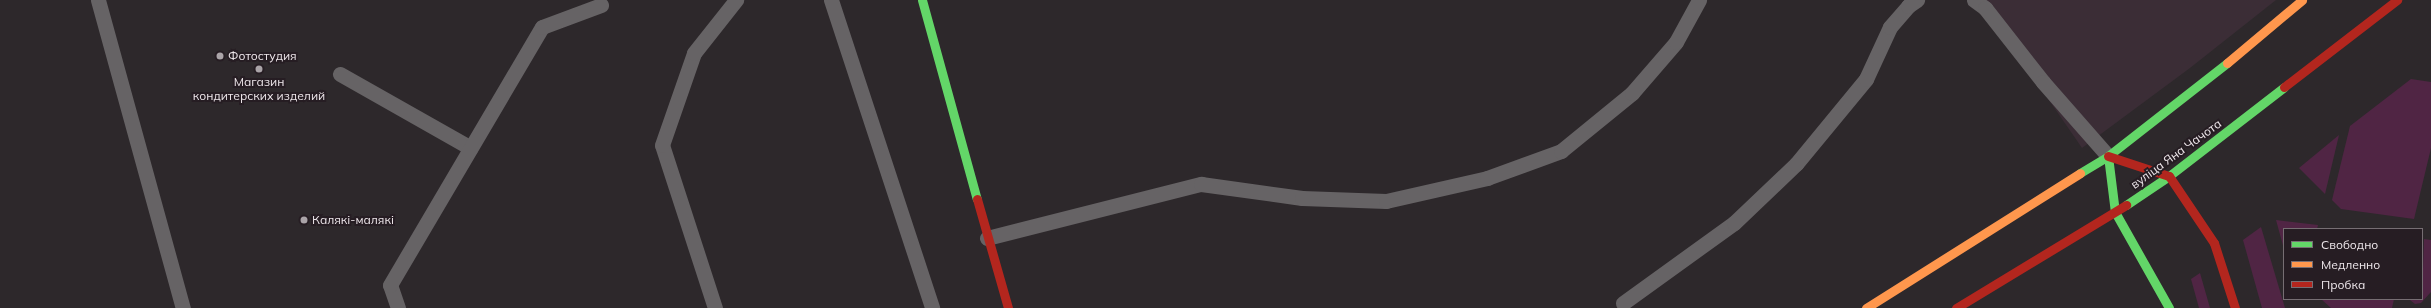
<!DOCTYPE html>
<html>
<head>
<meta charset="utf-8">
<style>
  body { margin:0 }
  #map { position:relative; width:2431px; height:308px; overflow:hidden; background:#2d282b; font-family:Mulish,sans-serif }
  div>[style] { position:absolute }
  .built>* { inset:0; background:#3b2d36 }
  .green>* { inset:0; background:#502544 }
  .lane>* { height:15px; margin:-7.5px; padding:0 7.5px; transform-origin:7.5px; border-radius:7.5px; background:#666365 }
  .fast>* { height:9px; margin:-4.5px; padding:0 4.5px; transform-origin:4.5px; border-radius:4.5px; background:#63d668 }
  .slow>* { height:9px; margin:-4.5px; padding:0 4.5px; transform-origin:4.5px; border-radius:4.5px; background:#ff974d }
  .jam>* { height:9px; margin:-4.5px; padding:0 4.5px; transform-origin:4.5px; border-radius:4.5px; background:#b3261e }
  .dots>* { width:11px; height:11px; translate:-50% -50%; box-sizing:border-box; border:2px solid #261d23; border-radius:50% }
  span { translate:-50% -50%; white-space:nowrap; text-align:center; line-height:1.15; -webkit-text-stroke:4px #261d23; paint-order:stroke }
  .poi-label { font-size:12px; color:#eee7eb }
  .left { translate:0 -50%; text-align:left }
  .street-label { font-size:12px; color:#eee7eb }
  .legend { position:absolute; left:2283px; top:228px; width:140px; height:72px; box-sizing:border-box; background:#261d23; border:1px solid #766e73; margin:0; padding:5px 7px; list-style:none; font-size:12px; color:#eee7eb }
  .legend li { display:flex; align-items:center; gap:8px; height:20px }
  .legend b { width:20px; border:1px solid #766e73 }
</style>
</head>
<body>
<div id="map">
  <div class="built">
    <i style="clip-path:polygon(1980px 0,2276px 0,2190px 68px,2082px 148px)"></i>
  </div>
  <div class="green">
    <i style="clip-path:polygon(2411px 79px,2431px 82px,2431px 148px,2414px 219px,2341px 209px,2332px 200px,2350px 126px)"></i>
    <i style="clip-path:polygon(2339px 135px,2325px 194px,2299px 168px)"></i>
    <i style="clip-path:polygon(2276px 220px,2318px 225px,2317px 229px,2284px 229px,2284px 249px)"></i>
    <i style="clip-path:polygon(2261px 227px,2285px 308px,2262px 308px,2243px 240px)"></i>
    <i style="clip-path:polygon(2424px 239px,2431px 240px,2431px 292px,2421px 303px,2415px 304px,2410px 300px,2422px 299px)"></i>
    <i style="clip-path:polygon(2200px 273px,2210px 308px,2199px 308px,2191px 279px)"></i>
    <i style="clip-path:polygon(2321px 299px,2394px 299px,2392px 308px,2331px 308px)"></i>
  </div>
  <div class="lane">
    <i style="left:98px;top:0;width:320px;rotate:74.6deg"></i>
    <i style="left:831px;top:0;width:324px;rotate:71.8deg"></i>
    <i style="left:1974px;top:0;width:14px;rotate:36deg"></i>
    <i style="left:1985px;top:8px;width:94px;rotate:51.9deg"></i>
    <i style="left:2043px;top:82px;width:98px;rotate:48.7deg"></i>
    <i style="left:340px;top:74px;width:150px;rotate:29.5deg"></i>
    <i style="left:987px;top:238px;width:221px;rotate:-14.2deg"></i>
    <i style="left:1201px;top:184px;width:102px;rotate:7.9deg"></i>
    <i style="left:1302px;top:198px;width:84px;rotate:2deg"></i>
    <i style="left:1386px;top:201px;width:104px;rotate:-12.8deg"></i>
    <i style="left:1487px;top:178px;width:79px;rotate:-20deg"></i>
    <i style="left:1561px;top:151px;width:92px;rotate:-39.2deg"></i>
    <i style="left:1632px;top:93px;width:67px;rotate:-49.2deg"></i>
    <i style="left:1676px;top:42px;width:48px;rotate:-61.3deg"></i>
    <i style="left:1623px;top:303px;width:137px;rotate:-35.8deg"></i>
    <i style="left:1734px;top:223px;width:86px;rotate:-43.6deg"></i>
    <i style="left:1796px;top:164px;width:110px;rotate:-50.5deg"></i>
    <i style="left:1866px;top:79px;width:57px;rotate:-65.2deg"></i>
    <i style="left:1890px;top:27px;width:28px;rotate:-49deg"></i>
    <i style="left:1908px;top:6px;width:11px;rotate:-34deg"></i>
    <i style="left:398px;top:308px;width:24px;rotate:-109deg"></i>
    <i style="left:390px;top:285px;width:299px;rotate:-59.5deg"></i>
    <i style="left:542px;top:27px;width:63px;rotate:-20.4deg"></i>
    <i style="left:715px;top:308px;width:171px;rotate:-108deg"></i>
    <i style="left:662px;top:145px;width:97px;rotate:-70.8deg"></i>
    <i style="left:694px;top:53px;width:68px;rotate:-51.6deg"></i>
  </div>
  <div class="fast">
    <i style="left:922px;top:0;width:206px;rotate:74.6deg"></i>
    <i style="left:2108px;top:156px;width:56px;rotate:82.9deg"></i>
    <i style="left:2115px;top:212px;width:110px;rotate:60.6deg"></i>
    <i style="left:2080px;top:173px;width:33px;rotate:-31deg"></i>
    <i style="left:2108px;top:156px;width:151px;rotate:-38deg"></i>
    <i style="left:2126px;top:205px;width:52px;rotate:-34deg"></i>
    <i style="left:2169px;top:176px;width:145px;rotate:-37.7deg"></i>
  </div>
  <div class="slow">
    <i style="left:2227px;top:63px;width:98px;rotate:-40deg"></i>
    <i style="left:1866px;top:308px;width:253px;rotate:-32.2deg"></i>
  </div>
  <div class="jam">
    <i style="left:2284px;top:87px;width:143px;rotate:-37.6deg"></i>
    <i style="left:2108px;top:156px;width:64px;rotate:18.2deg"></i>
    <i style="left:2169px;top:176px;width:81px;rotate:56.1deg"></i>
    <i style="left:2214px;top:243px;width:68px;rotate:72.1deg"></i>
    <i style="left:977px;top:199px;width:113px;rotate:74.1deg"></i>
    <i style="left:1956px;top:308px;width:199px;rotate:-31.2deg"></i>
  </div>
  <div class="dots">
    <i style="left:220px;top:56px;background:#aaa4a8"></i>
    <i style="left:259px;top:69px;background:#aaa4a8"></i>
    <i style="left:304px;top:220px;background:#aaa4a8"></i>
  </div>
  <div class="poi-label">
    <span class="left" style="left:228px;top:56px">Фотостудия</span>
    <span style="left:259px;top:89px">Магазин<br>кондитерских изделий</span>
    <span class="left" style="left:312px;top:220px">Калякі-малякі</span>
  </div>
  <div class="street-label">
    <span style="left:2176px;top:154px;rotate:-36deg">вуліца Яна Чачота</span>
  </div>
  <ul class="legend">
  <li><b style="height:5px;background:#63d668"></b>Свободно</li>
  <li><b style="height:5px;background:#ff974d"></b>Медленно</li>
  <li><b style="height:5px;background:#b3261e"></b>Пробка</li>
  </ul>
</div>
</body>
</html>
